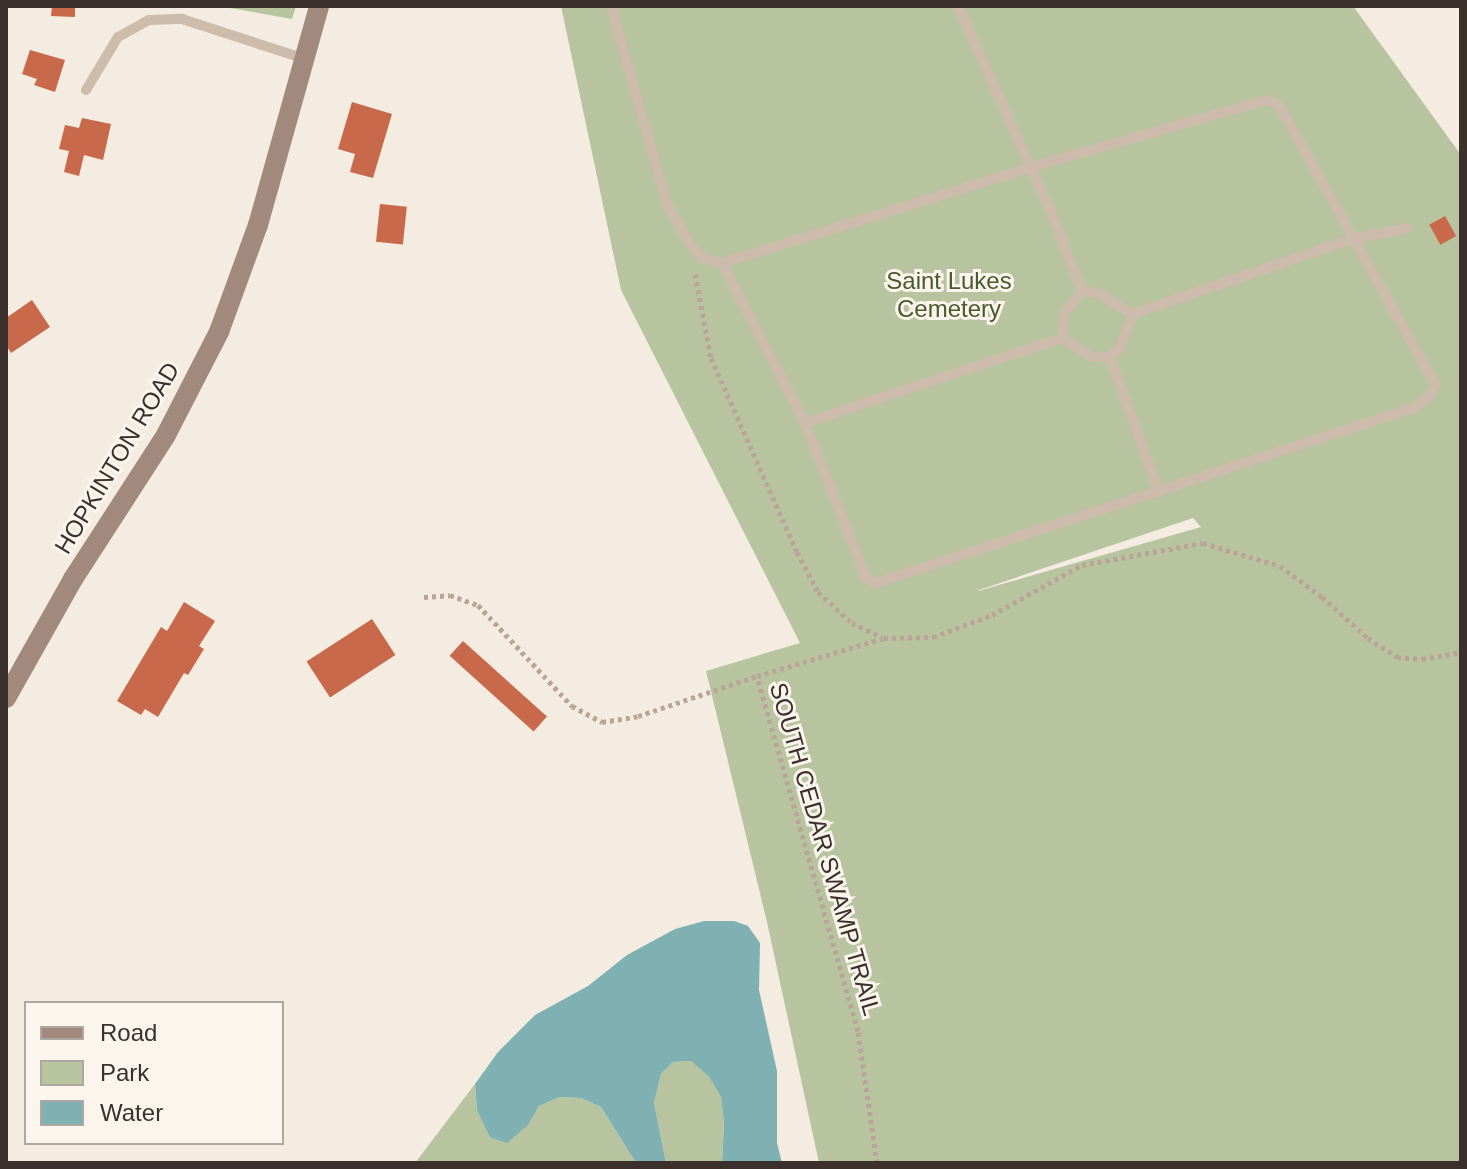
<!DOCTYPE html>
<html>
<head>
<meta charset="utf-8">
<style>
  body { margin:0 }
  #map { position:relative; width:1467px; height:1169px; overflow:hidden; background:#f4ebe1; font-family:Helvetica,sans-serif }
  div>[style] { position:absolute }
  .green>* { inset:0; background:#b8c4a0 }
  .water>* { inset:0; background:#7fb0b2 }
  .building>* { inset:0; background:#c8694b; transform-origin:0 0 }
  .path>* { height:5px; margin-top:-2.5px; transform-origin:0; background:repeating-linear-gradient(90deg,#b9a596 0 4px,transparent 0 8px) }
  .lane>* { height:10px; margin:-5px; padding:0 5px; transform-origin:5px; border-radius:5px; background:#cdbbac }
  .secondary>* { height:20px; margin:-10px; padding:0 10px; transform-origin:10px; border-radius:10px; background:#a18a7d }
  span { translate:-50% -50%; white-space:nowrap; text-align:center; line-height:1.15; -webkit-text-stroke:6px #fbf5ee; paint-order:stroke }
  .park-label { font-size:24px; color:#4a5a2e }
  .street-label { font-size:24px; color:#3b302b }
  .frame { position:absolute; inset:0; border:8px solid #3b302b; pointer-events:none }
  .legend { position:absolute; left:24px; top:1001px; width:260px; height:144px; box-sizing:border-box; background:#fbf5ee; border:2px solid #aea6a0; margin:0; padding:10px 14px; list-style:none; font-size:24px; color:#3b302b }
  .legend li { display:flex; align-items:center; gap:16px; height:40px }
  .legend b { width:40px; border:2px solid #aea6a0 }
</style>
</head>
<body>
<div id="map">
  <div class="green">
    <i style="clip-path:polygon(219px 6px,296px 6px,292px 19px)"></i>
    <i style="clip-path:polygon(evenodd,561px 6px,1353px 6px,1461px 155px,1461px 1163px,819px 1163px,767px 922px,706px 671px,800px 643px,621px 290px,561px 6px,1193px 518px,1201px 527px,978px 591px,979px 590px,1193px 518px)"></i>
    <i style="clip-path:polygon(691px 1061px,709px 1077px,721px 1097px,724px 1123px,722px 1163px,666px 1163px,654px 1103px,661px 1074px,673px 1062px)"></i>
    <i style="clip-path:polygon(475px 1084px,477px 1110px,529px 1124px,539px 1106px,560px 1097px,581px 1098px,601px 1107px,636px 1163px,415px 1163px)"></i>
  </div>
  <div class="water">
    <i style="clip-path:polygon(704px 921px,734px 921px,748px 926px,760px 943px,759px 990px,777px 1071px,777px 1143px,782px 1163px,722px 1163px,724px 1123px,721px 1097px,709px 1077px,691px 1061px,673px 1062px,661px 1074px,654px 1103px,666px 1163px,636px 1163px,601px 1107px,581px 1098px,560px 1097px,539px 1106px,529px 1124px,507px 1143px,490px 1137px,477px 1110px,475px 1084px,498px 1052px,535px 1015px,588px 986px,627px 955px,675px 929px)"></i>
  </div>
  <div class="building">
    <i style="clip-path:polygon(52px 6px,75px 8px,75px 17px,51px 16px)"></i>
    <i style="clip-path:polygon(30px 50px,65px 60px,55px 92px,34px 85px,37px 79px,22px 74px)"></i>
    <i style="clip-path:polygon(352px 102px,392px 114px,373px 178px,350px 172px,355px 154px,338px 149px)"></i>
    <i style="clip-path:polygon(82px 118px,111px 124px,103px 160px,84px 155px,79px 176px,64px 172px,69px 151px,59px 149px,65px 125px,79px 128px)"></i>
    <i style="left:380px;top:204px;width:27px;height:38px;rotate:6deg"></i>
    <i style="left:1445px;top:216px;width:23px;height:18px;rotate:61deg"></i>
    <i style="clip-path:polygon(32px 300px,50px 327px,11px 353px,6px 345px,6px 318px)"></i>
    <i style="clip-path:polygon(184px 602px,215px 621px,199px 646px,204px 649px,188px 675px,184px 673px,158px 717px,145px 709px,141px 715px,117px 701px,161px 627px,167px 631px)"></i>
    <i style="left:372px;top:619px;width:43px;height:78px;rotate:57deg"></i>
    <i style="left:463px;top:641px;width:113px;height:20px;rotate:42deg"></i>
  </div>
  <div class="path">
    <i style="left:695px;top:274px;width:86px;rotate:79.2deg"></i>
    <i style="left:711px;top:358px;width:212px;rotate:66.1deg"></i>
    <i style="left:797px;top:552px;width:45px;rotate:62.3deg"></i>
    <i style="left:818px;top:592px;width:46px;rotate:42.4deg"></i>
    <i style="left:852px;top:623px;width:33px;rotate:25deg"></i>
    <i style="left:424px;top:597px;width:26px;rotate:-4deg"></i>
    <i style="left:450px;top:595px;width:30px;rotate:20deg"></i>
    <i style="left:478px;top:605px;width:138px;rotate:47.1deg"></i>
    <i style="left:572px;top:706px;width:34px;rotate:28deg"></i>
    <i style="left:602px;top:722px;width:36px;rotate:-9deg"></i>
    <i style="left:638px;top:716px;width:126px;rotate:-18.6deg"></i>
    <i style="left:877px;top:1163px;width:133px;rotate:-98.2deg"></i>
    <i style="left:858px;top:1031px;width:369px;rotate:-105.9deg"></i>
    <i style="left:757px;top:676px;width:133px;rotate:-16.7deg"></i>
    <i style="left:884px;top:638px;width:49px;rotate:-1.2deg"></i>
    <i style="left:933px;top:637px;width:63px;rotate:-20.4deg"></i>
    <i style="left:992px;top:615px;width:103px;rotate:-29.1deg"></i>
    <i style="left:1082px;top:565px;width:123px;rotate:-10.3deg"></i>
    <i style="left:1203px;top:543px;width:80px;rotate:16.6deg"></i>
    <i style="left:1280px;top:566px;width:52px;rotate:36.4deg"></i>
    <i style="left:1322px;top:597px;width:62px;rotate:41.7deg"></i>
    <i style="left:1368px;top:638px;width:35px;rotate:33deg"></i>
    <i style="left:1397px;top:657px;width:25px;rotate:5deg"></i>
    <i style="left:1422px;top:659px;width:40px;rotate:-10deg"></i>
  </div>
  <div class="lane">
    <i style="left:611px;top:6px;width:206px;rotate:74.2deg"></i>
    <i style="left:667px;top:204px;width:47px;rotate:60.7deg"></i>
    <i style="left:690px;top:245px;width:21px;rotate:43deg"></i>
    <i style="left:705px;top:259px;width:17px;rotate:13deg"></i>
    <i style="left:722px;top:263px;width:180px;rotate:62.6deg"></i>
    <i style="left:805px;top:423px;width:167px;rotate:68.5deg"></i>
    <i style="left:866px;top:578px;width:11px;rotate:27deg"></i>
    <i style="left:876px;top:583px;width:565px;rotate:-18.05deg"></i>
    <i style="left:1413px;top:408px;width:21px;rotate:-35deg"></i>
    <i style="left:1430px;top:396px;width:13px;rotate:-67deg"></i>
    <i style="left:1435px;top:384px;width:320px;rotate:-119.2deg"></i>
    <i style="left:1279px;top:105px;width:13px;rotate:-157deg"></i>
    <i style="left:1267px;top:100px;width:248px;rotate:164.1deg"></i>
    <i style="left:1029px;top:168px;width:321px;rotate:162.8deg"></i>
    <i style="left:958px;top:6px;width:226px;rotate:65.7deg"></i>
    <i style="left:1051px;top:212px;width:85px;rotate:68.6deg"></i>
    <i style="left:1082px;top:291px;width:17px;rotate:7deg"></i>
    <i style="left:1099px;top:293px;width:40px;rotate:32deg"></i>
    <i style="left:1133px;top:314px;width:36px;rotate:111deg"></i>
    <i style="left:1120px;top:348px;width:13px;rotate:138deg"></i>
    <i style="left:86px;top:90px;width:62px;rotate:-58.9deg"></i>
    <i style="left:118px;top:37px;width:35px;rotate:-29deg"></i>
    <i style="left:149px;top:20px;width:33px;rotate:-2deg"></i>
    <i style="left:182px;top:19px;width:129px;rotate:18deg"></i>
    <i style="left:1082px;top:291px;width:28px;rotate:128deg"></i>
    <i style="left:1065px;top:313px;width:25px;rotate:97deg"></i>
    <i style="left:1062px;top:338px;width:36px;rotate:32deg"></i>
    <i style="left:1092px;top:357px;width:18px"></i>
    <i style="left:1110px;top:357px;width:144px;rotate:70.1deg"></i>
    <i style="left:1133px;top:314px;width:231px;rotate:-18.9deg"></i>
    <i style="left:1352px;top:239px;width:57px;rotate:-11.1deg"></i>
    <i style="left:805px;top:423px;width:271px;rotate:-18.3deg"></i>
  </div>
  <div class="secondary">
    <i style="left:6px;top:698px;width:137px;rotate:-60.6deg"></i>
    <i style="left:73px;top:579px;width:171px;rotate:-57.1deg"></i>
    <i style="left:166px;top:435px;width:116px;rotate:-62.8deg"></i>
    <i style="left:219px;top:332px;width:114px;rotate:-70deg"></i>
    <i style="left:258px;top:225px;width:227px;rotate:-74.4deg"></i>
  </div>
  <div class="park-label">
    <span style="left:949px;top:295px">Saint Lukes<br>Cemetery</span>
  </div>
  <div class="street-label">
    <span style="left:117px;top:458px;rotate:-59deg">HOPKINTON ROAD</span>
    <span style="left:825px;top:849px;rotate:74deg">SOUTH CEDAR SWAMP TRAIL</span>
  </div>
  <div class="frame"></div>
  <ul class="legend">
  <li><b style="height:10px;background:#a18a7d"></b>Road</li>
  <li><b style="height:22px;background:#b8c4a0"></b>Park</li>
  <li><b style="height:22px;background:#7fb0b2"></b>Water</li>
  </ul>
</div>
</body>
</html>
